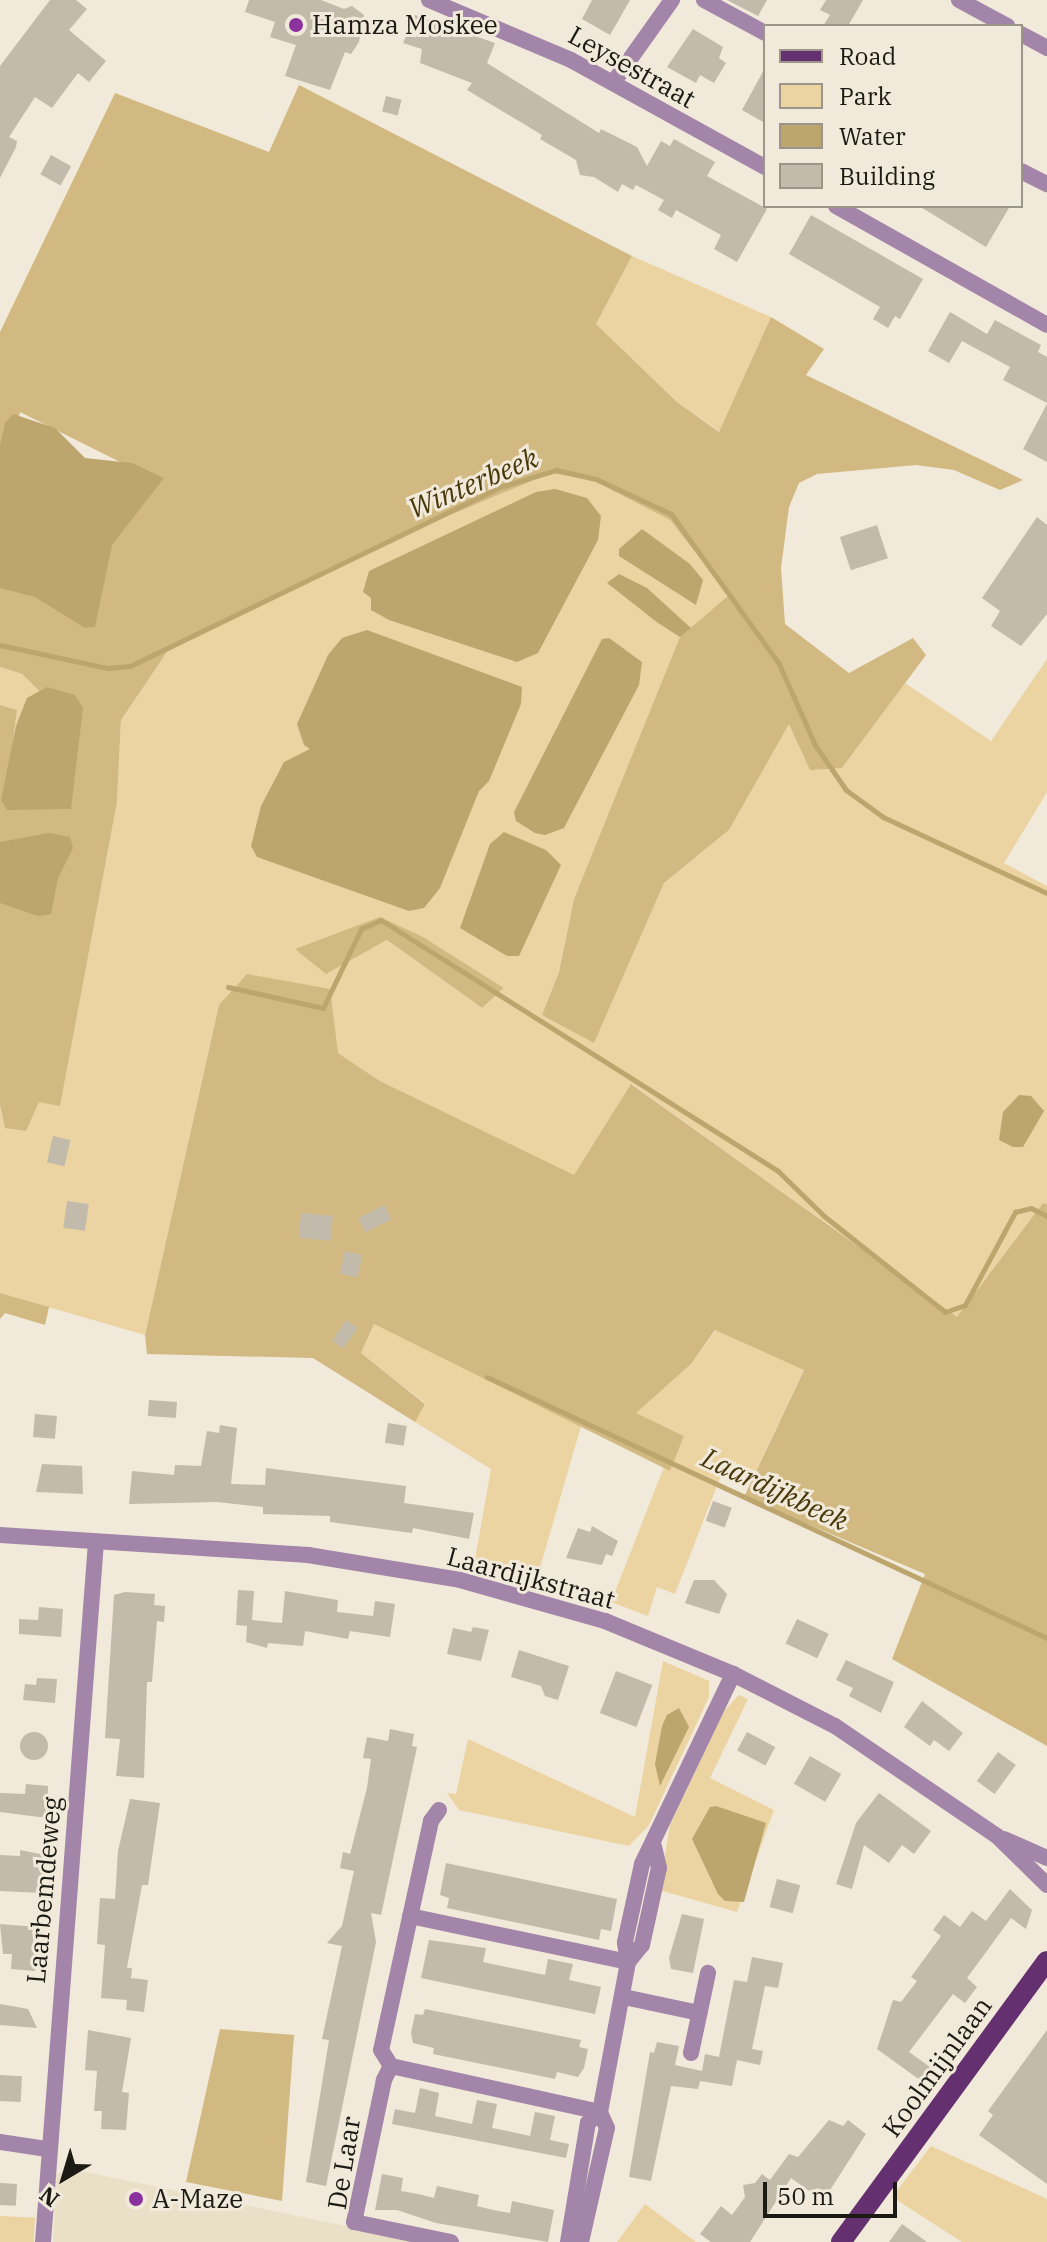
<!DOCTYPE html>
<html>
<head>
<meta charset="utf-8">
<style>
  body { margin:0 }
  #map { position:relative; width:1047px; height:2242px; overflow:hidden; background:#f1e9d9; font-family:"IBM Plex Serif",serif }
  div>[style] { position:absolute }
  .built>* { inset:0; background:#eadfc7 }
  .green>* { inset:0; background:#ebd4a2; transform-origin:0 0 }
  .forest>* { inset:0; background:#d2b981 }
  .water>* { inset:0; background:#bda56e }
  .stream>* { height:5px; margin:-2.5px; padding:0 2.5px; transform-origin:2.5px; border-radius:2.5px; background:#bda56e }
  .building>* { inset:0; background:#c2baaa; transform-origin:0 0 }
  .round { border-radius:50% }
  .minor>* { height:16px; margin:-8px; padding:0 8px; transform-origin:8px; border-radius:8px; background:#a385a9 }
  .primary>* { height:20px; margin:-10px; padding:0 10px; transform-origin:10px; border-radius:10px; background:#653070 }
  .dots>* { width:22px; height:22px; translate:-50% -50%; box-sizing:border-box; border:4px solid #f1e9d9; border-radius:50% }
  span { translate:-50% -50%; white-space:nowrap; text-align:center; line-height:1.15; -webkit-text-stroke:6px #f1e9d9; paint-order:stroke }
  .poi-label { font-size:26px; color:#1c1a14 }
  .left { translate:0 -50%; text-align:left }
  .street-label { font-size:26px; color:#1c1a14 }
  .water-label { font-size:28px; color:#4a390b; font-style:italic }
  .legend { position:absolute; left:763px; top:24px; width:260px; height:184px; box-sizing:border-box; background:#f1e9d9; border:2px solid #9c968a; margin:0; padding:10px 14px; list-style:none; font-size:24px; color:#1c1a14 }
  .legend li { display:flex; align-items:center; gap:16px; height:40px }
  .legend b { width:40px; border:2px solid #9c968a }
  .north { position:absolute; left:24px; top:2138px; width:80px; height:80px; -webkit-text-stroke:6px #f1e9d9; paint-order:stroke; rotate:218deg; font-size:22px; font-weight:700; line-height:32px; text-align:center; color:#1c1a14 }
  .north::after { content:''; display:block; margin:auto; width:28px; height:36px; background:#1c1a14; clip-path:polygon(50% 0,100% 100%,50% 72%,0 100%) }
  .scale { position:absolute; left:763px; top:2182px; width:134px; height:36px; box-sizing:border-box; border:4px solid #1c1a14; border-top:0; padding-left:10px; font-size:24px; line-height:28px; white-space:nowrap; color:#1c1a14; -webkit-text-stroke:6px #f1e9d9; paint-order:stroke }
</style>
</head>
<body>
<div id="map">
  <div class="built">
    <i style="clip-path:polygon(71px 2169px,423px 2242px,53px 2242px,56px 2174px)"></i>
  </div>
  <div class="green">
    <i style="clip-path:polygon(632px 256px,771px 317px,720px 432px,677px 402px,596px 324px)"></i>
    <i style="clip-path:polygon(evenodd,551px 473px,592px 480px,670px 520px,729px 595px,686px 634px,574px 899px,559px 972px,542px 1015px,594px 1042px,664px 883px,729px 830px,789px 723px,842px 768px,905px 683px,991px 741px,1047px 659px,1047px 792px,1004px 863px,1047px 886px,1047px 1204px,1043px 1203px,958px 1318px,632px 1084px,574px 1176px,380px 1081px,338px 1053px,219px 1005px,145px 1335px,0 1293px,0 1105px,5px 1128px,39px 1101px,60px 1105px,117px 802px,121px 720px,167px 652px,378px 545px,551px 473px,380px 918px,423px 937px,504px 988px,482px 1008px,387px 940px,326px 974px,380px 918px)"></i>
    <i style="clip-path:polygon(0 667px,22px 674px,72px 723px,6px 798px,17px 710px,0 705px)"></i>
    <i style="clip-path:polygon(374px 1324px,581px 1426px,537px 1578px,474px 1565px,491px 1469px,415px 1422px,425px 1403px,361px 1353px)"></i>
    <i style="clip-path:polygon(716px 1330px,804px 1369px,756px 1471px,727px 1460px,675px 1594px,657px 1587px,648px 1616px,611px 1602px,664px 1467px,670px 1470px,684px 1436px,635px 1413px,691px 1364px)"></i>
    <i style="clip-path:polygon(663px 1661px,709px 1681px,709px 1697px,649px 1825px,629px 1846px,459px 1810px,447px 1793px,456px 1794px,468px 1739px,635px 1817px)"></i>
    <i style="clip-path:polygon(739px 1695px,748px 1699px,710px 1778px,774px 1810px,737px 1912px,659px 1890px,670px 1825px,724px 1711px)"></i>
    <i style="clip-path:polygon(931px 2146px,1047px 2199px,1047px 2242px,962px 2242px,892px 2197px)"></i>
    <i style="clip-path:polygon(645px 2204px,696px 2242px,617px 2242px)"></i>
    <i style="left:0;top:2216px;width:35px;height:26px;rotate:3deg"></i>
  </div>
  <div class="forest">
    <i style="clip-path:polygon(299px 85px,632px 256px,596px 324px,677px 402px,719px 432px,771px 317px,824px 349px,806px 375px,1023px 480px,1000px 490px,954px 470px,916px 465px,817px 474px,799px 483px,789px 507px,781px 568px,785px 624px,849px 673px,913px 638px,926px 655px,842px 768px,810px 770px,789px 724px,729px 830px,664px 883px,594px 1043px,542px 1015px,559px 972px,574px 899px,680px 637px,729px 595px,670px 520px,592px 480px,551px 473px,378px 545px,167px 652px,121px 720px,117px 802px,60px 1106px,39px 1102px,26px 1131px,5px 1128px,0 1105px,0 705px,17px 710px,6px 797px,72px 723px,22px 674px,0 667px,0 567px,108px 554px,136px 470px,20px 412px,0 500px,0 332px,115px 93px,269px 152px)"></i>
    <i style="clip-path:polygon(380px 917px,423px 937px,504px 988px,482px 1008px,387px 940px,326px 974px,295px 949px)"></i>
    <i style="clip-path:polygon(247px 974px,330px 989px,338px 1053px,380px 1081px,574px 1175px,631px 1084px,957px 1317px,1043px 1203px,1047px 1204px,1047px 1746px,892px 1659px,925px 1574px,744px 1497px,804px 1370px,715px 1330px,691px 1364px,636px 1413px,684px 1436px,670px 1471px,374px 1324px,361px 1353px,425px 1404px,415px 1422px,313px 1358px,147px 1354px,145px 1335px,219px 1005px)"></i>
    <i style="clip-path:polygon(0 1293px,49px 1307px,45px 1325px,5px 1313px,0 1319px)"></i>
    <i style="clip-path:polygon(220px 2029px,294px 2035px,282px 2201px,186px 2182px)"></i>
  </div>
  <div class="water">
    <i style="clip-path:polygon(13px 414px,55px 428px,85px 458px,132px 463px,164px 478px,112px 545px,95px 627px,85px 628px,35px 597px,0 588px,0 445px,5px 423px)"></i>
    <i style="clip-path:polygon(555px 489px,587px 498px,601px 516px,598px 540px,538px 653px,517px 662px,389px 620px,371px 610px,371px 598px,363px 592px,369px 571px,536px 492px)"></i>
    <i style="clip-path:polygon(642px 529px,690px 564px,703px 580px,696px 605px,619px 556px,619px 549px)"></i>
    <i style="clip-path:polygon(619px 574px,647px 588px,691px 628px,680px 637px,658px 623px,607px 583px)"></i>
    <i style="clip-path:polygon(367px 630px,522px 687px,521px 704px,489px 781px,479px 791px,440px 888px,424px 908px,409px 911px,257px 857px,251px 846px,261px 806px,284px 762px,310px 749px,304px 745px,297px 724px,328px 655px,342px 638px)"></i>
    <i style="clip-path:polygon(609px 638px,642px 662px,639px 685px,564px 828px,545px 835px,535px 833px,516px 821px,514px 812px,602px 639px)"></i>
    <i style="clip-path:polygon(47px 687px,75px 695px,83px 708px,71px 809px,7px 810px,1px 800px,16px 726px,27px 698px)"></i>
    <i style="clip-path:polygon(504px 832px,546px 850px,561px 865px,519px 956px,507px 956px,460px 928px,490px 844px)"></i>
    <i style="clip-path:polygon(49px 833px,70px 837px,73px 848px,58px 878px,51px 914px,38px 916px,0 903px,0 842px)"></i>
    <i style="clip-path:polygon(1019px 1095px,1031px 1096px,1044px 1111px,1023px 1147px,1013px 1147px,999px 1140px,1003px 1112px)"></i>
    <i style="clip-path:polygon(679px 1708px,689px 1727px,660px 1786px,655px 1764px,662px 1726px,667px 1715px)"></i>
    <i style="clip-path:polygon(716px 1806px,766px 1823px,744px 1902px,725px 1901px,718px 1894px,692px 1839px,710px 1807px)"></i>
  </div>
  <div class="stream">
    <i style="left:0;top:645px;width:109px;rotate:12.1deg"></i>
    <i style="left:107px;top:668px;width:23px;rotate:-5deg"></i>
    <i style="left:130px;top:666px;width:411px;rotate:-25.8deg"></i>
    <i style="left:500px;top:487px;width:59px;rotate:-16.9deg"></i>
    <i style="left:556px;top:470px;width:41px;rotate:12.7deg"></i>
    <i style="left:596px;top:479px;width:83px;rotate:25deg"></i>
    <i style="left:671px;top:514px;width:185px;rotate:54.2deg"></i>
    <i style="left:779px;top:664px;width:89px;rotate:66deg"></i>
    <i style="left:815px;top:745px;width:55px;rotate:55.4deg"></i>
    <i style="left:846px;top:790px;width:46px;rotate:36.1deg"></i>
    <i style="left:883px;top:817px;width:181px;rotate:24.9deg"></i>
    <i style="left:228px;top:987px;width:97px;rotate:12.5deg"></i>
    <i style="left:323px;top:1008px;width:88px;rotate:-64.3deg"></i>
    <i style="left:361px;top:929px;width:22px;rotate:-24deg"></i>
    <i style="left:381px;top:920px;width:470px;rotate:32.3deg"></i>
    <i style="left:778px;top:1171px;width:64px;rotate:44.4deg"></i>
    <i style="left:824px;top:1216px;width:154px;rotate:38.4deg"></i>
    <i style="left:945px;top:1312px;width:21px;rotate:-19deg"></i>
    <i style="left:965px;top:1305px;width:106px;rotate:-61.7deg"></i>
    <i style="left:1015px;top:1212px;width:16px;rotate:-14deg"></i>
    <i style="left:1031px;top:1208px;width:18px;rotate:27deg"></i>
    <i style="left:487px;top:1377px;width:618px;rotate:24.99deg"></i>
  </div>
  <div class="building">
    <i style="clip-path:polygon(50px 0,76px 0,87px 9px,69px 30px,106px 61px,89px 82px,78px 73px,52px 108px,35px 97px,9px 137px,17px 141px,16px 147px,0 178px,0 66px)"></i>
    <i style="clip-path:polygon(249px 0,321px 0,344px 9px,352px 6px,364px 15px,359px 42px,351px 54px,345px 52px,330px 90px,285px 76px,296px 45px,270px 37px,275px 22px,245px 12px)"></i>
    <i style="clip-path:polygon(592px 0,630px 0,610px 35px,582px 19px)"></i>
    <i style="clip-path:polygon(727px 0,767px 0,758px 16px)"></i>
    <i style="clip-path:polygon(826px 0,863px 0,848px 26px,823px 26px,830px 15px,820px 10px)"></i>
    <i style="clip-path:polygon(415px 15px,495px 43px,487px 63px,599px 133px,601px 129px,637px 147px,647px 166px,661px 141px,670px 146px,674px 139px,715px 162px,707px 176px,767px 209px,737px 262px,714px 249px,721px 235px,676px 210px,672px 218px,658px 210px,664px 200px,636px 185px,633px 190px,622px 184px,618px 192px,594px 177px,580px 175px,576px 160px,540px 139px,542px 135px,467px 90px,472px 83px,420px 63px,422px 49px,403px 43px)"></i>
    <i style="clip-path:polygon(693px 29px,723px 47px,719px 58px,726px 63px,714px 83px,700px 75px,696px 83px,667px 67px)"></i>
    <i style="clip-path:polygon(765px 68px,765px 123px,742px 110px)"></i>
    <i style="left:386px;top:96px;width:16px;height:16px;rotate:14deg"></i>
    <i style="left:51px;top:155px;width:23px;height:22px;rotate:29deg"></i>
    <i style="clip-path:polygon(919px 206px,1010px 206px,986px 247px)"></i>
    <i style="clip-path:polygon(811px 215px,923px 279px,900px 319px,895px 316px,888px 328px,873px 319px,880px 307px,789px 254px)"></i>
    <i style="clip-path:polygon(950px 312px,987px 334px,995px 320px,1041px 345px,1038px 352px,1047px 357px,1047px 403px,1003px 380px,1010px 367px,962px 341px,949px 363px,928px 351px)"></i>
    <i style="clip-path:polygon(1047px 404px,1047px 462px,1023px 449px)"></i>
    <i style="clip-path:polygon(1037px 517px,1047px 525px,1047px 614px,1021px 646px,991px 626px,1000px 611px,982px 598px)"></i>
    <i style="left:877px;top:525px;width:35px;height:39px;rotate:72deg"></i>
    <i style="left:53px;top:1136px;width:18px;height:27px;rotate:13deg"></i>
    <i style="left:67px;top:1201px;width:22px;height:27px;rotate:8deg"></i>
    <i style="left:384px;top:1205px;width:16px;height:29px;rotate:63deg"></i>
    <i style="left:301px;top:1213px;width:32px;height:25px;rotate:5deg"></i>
    <i style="left:345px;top:1251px;width:18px;height:23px;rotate:13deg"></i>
    <i style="left:346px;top:1320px;width:14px;height:25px;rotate:34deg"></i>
    <i style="left:149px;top:1400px;width:28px;height:16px;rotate:4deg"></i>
    <i style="left:35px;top:1414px;width:22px;height:23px;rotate:5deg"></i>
    <i style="left:388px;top:1423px;width:19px;height:20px;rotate:9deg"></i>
    <i style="clip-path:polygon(220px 1425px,237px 1428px,231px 1484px,265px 1485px,266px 1468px,406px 1486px,404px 1503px,474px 1513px,469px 1539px,413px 1528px,412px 1533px,330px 1522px,330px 1516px,263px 1514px,263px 1507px,217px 1502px,129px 1504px,132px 1471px,174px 1475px,175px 1465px,201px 1466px,207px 1431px,219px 1433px)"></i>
    <i style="clip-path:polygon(42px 1464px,82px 1466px,83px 1494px,36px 1492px)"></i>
    <i style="left:713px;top:1501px;width:20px;height:21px;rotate:20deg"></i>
    <i style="clip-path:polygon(592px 1526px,618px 1541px,612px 1556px,606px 1554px,602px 1565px,566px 1558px,578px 1528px,590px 1532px)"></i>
    <i style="clip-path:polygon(694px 1580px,714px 1580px,727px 1594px,719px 1614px,685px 1603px)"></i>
    <i style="clip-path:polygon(238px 1590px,254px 1591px,252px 1620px,282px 1623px,285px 1591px,338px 1600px,337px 1612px,373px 1616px,375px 1601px,395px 1604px,390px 1637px,350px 1631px,348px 1639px,305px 1631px,303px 1646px,268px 1643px,267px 1648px,246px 1642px,247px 1626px,236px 1625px)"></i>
    <i style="clip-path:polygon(125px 1592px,155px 1594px,154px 1605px,165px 1606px,164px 1622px,157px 1621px,152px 1682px,147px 1682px,144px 1778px,116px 1776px,120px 1739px,105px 1738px,114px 1595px)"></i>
    <i style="clip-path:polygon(39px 1607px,63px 1609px,61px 1637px,19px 1634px,19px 1619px,38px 1620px)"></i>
    <i style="left:797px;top:1619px;width:35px;height:27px;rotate:25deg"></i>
    <i style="clip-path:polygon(473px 1627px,489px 1630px,481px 1661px,447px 1654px,453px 1628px,471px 1632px)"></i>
    <i style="clip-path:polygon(519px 1650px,569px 1666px,558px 1700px,545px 1696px,541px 1686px,511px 1677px)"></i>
    <i style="clip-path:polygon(846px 1660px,894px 1682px,881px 1713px,849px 1696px,853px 1688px,836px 1680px)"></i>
    <i style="left:616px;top:1671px;width:39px;height:45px;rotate:21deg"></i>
    <i style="clip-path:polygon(37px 1678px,57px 1679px,55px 1703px,23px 1700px,25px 1684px,36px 1685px)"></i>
    <i style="clip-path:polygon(922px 1701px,963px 1733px,949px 1751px,934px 1740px,930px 1746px,904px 1727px)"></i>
    <i style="clip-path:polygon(390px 1729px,414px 1734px,412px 1746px,417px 1747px,381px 1915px,371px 1913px,376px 1942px,326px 2186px,306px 2182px,329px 2040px,322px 2039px,342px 1946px,327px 1943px,342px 1926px,354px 1871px,340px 1868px,343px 1852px,350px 1854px,367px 1788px,371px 1759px,363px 1758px,367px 1737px,388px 1741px)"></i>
    <i class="round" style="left:20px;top:1732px;width:28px;height:28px"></i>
    <i style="left:747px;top:1732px;width:32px;height:21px;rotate:28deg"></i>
    <i style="left:998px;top:1752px;width:22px;height:36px;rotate:36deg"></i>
    <i style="left:810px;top:1756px;width:36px;height:32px;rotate:30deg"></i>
    <i style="clip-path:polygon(26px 1784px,48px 1786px,47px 1818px,0 1812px,0 1793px,25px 1794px)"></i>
    <i style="clip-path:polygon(879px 1793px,931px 1831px,914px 1854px,902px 1845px,889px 1863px,864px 1845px,852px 1889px,836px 1884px,856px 1823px)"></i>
    <i style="clip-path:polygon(130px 1799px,160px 1803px,148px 1885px,142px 1885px,127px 1968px,132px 1968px,131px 1978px,148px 1980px,144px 2012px,126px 2010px,127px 2000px,101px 1998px,105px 1945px,97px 1944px,100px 1898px,115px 1899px,118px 1851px)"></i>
    <i style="clip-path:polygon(20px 1850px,45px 1855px,42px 1893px,0 1891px,0 1855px,20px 1856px)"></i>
    <i style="clip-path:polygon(446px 1863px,617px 1899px,611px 1931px,601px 1929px,599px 1940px,447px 1908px,449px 1898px,440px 1895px)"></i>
    <i style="left:777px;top:1879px;width:24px;height:29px;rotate:15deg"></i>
    <i style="clip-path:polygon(1010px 1889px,1032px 1910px,1026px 1929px,1011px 1918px,967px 1978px,977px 1987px,965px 2003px,953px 1994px,909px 2052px,930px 2067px,920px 2080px,877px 2049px,893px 2000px,901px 2002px,917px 1981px,911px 1977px,941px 1936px,933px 1930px,944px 1915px,960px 1927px,972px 1911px,986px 1921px)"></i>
    <i style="clip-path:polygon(682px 1914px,704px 1919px,693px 1973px,671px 1969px,669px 1958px)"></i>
    <i style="clip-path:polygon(0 1924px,38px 1927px,35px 1971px,11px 1969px,12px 1954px,3px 1954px)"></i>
    <i style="clip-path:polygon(429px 1940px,486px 1948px,483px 1962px,545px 1975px,548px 1959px,573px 1964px,569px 1980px,601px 1987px,595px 2014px,421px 1978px)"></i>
    <i style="clip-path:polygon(752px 1957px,783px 1963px,778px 1988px,765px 1986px,752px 2049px,763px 2051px,760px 2065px,737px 2060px,732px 2086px,700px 2081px,698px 2089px,671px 2086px,651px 2181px,629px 2177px,650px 2052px,654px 2053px,657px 2042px,679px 2046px,675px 2065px,702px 2071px,705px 2054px,719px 2057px,734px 1980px,747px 1982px)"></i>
    <i style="clip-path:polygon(0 2004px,28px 2009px,37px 2028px,0 2025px)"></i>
    <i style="clip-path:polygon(425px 2009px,581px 2040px,579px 2047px,588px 2049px,584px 2068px,578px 2077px,557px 2072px,555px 2079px,433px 2054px,434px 2048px,413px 2043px,411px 2033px,415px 2014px,423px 2015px)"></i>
    <i style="clip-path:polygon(88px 2030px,131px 2038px,122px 2092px,129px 2093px,126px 2130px,101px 2129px,102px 2111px,94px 2111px,97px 2071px,85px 2070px)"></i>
    <i style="clip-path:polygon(1047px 2030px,1047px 2184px,979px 2135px,993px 2115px,988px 2111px)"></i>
    <i style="left:0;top:2075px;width:22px;height:26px;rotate:3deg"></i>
    <i style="clip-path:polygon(420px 2088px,439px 2093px,435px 2116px,472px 2124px,477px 2100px,497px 2104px,492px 2128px,512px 2132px,530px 2136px,535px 2112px,555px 2116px,550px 2140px,569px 2144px,566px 2158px,392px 2124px,395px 2109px,415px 2113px)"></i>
    <i style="clip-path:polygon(829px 2120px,843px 2126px,848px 2120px,866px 2134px,823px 2201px,791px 2178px,750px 2242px,711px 2242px,700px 2234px,721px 2206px,732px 2215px,745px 2197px,743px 2185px,755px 2183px,762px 2174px,770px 2180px,789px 2154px,798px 2157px)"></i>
    <i style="clip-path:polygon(382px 2174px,403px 2178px,401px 2191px,418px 2194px,434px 2198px,437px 2186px,479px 2195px,477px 2206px,493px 2210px,510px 2213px,512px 2201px,554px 2210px,548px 2242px,436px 2223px,397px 2210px,375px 2210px)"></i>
    <i style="left:0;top:2183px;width:17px;height:22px;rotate:3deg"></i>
    <i style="clip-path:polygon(902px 2224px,927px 2242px,889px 2242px)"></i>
  </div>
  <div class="minor">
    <i style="left:429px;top:0;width:154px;rotate:22.9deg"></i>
    <i style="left:571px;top:60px;width:222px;rotate:28.9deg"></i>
    <i style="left:704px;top:0;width:69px;rotate:28.4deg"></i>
    <i style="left:959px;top:0;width:55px;rotate:28.4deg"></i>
    <i style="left:1021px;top:34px;width:30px;rotate:28deg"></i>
    <i style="left:613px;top:83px;width:102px;rotate:-54.6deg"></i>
    <i style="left:1021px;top:171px;width:29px;rotate:27deg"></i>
    <i style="left:836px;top:206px;width:242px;rotate:29.4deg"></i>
    <i style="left:0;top:1535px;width:309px;rotate:3.7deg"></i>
    <i style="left:308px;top:1555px;width:154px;rotate:9.3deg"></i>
    <i style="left:460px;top:1580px;width:151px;rotate:15.8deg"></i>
    <i style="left:605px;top:1621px;width:139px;rotate:22.5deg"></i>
    <i style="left:733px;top:1674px;width:114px;rotate:27deg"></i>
    <i style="left:835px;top:1726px;width:196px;rotate:34.2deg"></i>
    <i style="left:997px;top:1836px;width:70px;rotate:44.4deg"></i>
    <i style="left:439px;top:1810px;width:14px;rotate:126deg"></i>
    <i style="left:431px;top:1821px;width:234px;rotate:102.3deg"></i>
    <i style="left:381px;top:2050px;width:19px;rotate:58deg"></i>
    <i style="left:391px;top:2066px;width:16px;rotate:117deg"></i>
    <i style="left:384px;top:2080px;width:145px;rotate:101.9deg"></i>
    <i style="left:354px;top:2222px;width:99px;rotate:11.7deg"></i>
    <i style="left:1004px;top:1839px;width:47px;rotate:23.8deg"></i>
    <i style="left:410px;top:1916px;width:223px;rotate:11.9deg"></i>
    <i style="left:628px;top:1962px;width:20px;rotate:-99deg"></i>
    <i style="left:625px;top:1942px;width:80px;rotate:-77.7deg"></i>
    <i style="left:642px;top:1864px;width:211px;rotate:-64.4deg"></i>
    <i style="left:624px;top:1997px;width:77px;rotate:12deg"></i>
    <i style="left:691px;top:2053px;width:82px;rotate:-78deg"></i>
    <i style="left:391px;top:2066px;width:214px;rotate:12.4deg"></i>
    <i style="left:0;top:2142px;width:48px;rotate:8.5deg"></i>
    <i style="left:43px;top:2242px;width:702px;rotate:-85.67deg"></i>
    <i style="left:568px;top:2242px;width:121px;rotate:-80.5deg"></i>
    <i style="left:588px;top:2123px;width:16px;rotate:-43deg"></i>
    <i style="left:581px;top:2242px;width:117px;rotate:-77.2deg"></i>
    <i style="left:607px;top:2128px;width:17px;rotate:-114deg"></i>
    <i style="left:600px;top:2112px;width:153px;rotate:-79.4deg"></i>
    <i style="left:628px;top:1962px;width:22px;rotate:-51deg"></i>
    <i style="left:642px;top:1945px;width:79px;rotate:-77.6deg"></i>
    <i style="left:659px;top:1868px;width:22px;rotate:-103deg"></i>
  </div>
  <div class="primary">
    <i style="left:841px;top:2242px;width:348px;rotate:-53.8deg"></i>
  </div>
  <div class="dots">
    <i style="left:296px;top:25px;background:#8b329e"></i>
    <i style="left:136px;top:2199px;background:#8b329e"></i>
  </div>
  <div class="poi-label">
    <span class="left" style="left:312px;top:25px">Hamza Moskee</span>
    <span class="left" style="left:152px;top:2199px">A-Maze</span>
  </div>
  <div class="street-label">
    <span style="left:632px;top:67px;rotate:29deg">Leysestraat</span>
    <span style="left:531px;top:1578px;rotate:15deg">Laardijkstraat</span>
    <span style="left:44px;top:1890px;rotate:-85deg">Laarbemdeweg</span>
    <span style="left:937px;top:2067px;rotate:-54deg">Koolmijnlaan</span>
    <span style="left:344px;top:2163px;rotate:-81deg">De Laar</span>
  </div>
  <div class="water-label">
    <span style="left:473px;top:483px;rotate:-23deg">Winterbeek</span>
    <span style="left:775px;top:1489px;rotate:25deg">Laardijkbeek</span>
  </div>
  <ul class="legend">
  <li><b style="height:10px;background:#653070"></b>Road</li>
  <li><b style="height:22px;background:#ebd4a2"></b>Park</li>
  <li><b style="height:22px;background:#bda56e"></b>Water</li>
  <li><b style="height:22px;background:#c2baaa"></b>Building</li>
  </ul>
  <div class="north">N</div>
  <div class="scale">50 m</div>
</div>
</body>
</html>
